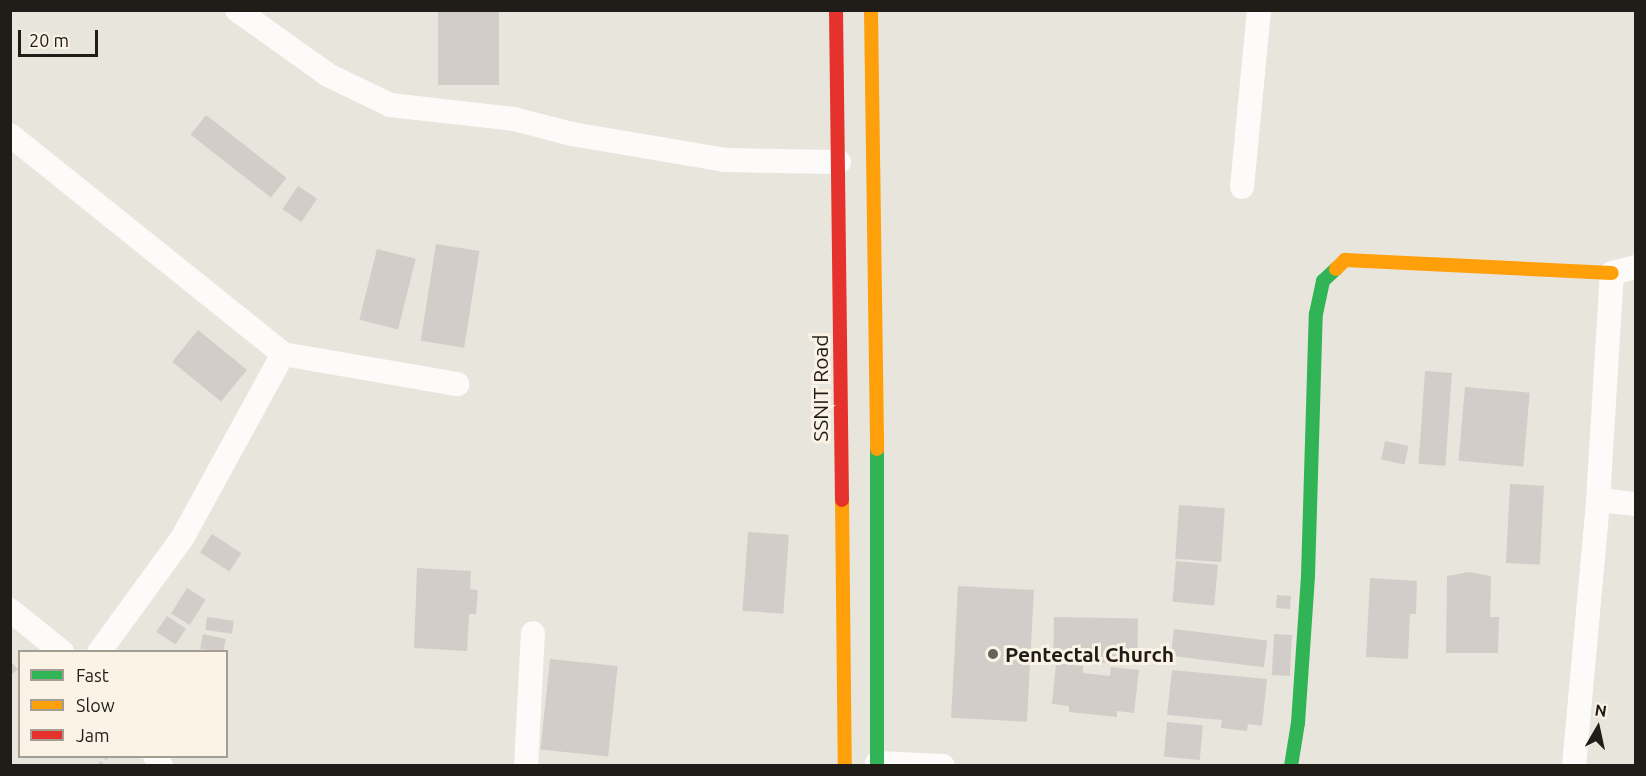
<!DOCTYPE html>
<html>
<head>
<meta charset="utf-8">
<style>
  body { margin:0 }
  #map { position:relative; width:1646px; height:776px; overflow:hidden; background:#e8e5dd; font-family:Ubuntu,sans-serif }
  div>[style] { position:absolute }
  .building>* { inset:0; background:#d2cdc9; transform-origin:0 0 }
  .path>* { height:4px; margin-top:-2px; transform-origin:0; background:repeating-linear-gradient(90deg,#d1d0ce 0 4.5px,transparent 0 9px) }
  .street>* { height:24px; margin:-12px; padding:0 12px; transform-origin:12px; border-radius:12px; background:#fcfbfa }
  .fast>* { height:14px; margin:-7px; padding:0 7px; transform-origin:7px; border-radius:7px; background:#30b455 }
  .slow>* { height:14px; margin:-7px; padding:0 7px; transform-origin:7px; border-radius:7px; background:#ff9f0a }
  .jam>* { height:14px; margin:-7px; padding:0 7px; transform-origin:7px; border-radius:7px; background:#e5322d }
  .dots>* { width:16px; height:16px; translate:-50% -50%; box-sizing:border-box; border:3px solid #fbf3e5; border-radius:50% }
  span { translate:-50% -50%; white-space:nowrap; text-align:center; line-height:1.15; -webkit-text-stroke:6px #fbf3e5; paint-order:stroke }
  .street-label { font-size:21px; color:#201d18 }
  .poi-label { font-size:21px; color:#201d18; font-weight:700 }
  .left { translate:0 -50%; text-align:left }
  .frame { position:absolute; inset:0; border:12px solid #201d18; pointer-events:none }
  .legend { position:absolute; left:18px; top:650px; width:210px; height:108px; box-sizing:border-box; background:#fbf3e5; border:2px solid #a39d93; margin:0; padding:8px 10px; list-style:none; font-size:18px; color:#201d18 }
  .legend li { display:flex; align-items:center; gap:12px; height:30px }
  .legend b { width:30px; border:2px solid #a39d93 }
  .north { position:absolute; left:1568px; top:698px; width:60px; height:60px; -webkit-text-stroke:4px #fbf3e5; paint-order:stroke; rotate:9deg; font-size:16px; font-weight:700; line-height:24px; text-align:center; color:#201d18 }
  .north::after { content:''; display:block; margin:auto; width:21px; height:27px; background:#201d18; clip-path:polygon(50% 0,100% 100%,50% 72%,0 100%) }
  .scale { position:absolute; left:18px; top:30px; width:80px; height:27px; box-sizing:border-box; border:3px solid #201d18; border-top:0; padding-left:8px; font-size:18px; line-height:21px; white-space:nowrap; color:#201d18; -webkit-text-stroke:4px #fbf3e5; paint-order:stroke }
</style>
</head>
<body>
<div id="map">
  <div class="building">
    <i style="left:438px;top:10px;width:61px;height:75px"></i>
    <i style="left:206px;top:115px;width:102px;height:25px;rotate:38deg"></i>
    <i style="left:298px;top:186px;width:23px;height:28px;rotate:34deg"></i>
    <i style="left:436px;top:244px;width:44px;height:98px;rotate:9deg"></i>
    <i style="left:377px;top:249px;width:40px;height:73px;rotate:14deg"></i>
    <i style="left:198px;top:330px;width:63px;height:41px;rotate:39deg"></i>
    <i style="left:1425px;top:371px;width:27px;height:93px;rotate:4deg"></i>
    <i style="left:1465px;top:387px;width:65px;height:74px;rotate:5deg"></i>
    <i style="left:1385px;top:441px;width:24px;height:19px;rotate:12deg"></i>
    <i style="left:1510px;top:484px;width:34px;height:79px;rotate:3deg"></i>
    <i style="left:1179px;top:505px;width:46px;height:54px;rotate:4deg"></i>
    <i style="left:748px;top:532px;width:41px;height:79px;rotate:4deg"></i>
    <i style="left:212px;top:534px;width:35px;height:22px;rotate:33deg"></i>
    <i style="left:1176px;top:561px;width:42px;height:41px;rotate:5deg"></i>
    <i style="clip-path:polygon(417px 568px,471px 571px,470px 589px,478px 590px,476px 614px,469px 614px,467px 651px,414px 648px)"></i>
    <i style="clip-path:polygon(1469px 572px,1491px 576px,1490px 617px,1499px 617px,1498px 653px,1446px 653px,1447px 576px)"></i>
    <i style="clip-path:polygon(1370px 578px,1417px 581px,1416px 614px,1410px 614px,1408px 659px,1366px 657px)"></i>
    <i style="left:958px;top:586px;width:76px;height:132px;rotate:3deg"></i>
    <i style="left:187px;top:588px;width:22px;height:30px;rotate:32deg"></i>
    <i style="left:1277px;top:595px;width:14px;height:13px;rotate:4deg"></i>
    <i style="left:167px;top:616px;width:23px;height:19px;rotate:34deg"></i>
    <i style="left:207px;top:617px;width:27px;height:13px;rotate:8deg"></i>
    <i style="left:1054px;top:617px;width:84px;height:45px;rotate:1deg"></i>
    <i style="left:1174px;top:629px;width:94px;height:27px;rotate:7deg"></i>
    <i style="clip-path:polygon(203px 634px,226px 639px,223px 652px,200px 649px)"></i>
    <i style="left:1274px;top:634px;width:18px;height:41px;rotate:3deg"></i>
    <i style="left:550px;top:659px;width:68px;height:91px;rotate:6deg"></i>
    <i style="clip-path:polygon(10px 661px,18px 669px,10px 676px)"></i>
    <i style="clip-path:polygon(1056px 663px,1083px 666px,1083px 673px,1110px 676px,1111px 667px,1139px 670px,1134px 713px,1117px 711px,1117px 717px,1069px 712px,1069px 706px,1052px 704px)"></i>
    <i style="clip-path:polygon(1172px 670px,1267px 679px,1262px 726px,1248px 724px,1247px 731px,1221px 728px,1222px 720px,1167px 715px)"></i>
    <i style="left:1167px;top:722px;width:36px;height:35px;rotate:5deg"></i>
  </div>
  <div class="path">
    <i style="left:99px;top:766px;width:13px;rotate:-51deg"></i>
  </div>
  <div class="street">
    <i style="left:237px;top:10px;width:112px;rotate:35.5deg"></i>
    <i style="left:328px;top:75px;width:69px;rotate:25.8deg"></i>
    <i style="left:390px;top:105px;width:125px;rotate:6.4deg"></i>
    <i style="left:514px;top:119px;width:60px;rotate:14.5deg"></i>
    <i style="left:572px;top:134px;width:155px;rotate:9.6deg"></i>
    <i style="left:725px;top:160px;width:114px;rotate:1deg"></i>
    <i style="left:10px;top:135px;width:350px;rotate:38.7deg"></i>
    <i style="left:283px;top:354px;width:209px;rotate:118.7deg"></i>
    <i style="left:183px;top:537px;width:142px;rotate:126.1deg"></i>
    <i style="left:1242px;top:187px;width:178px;rotate:-84.5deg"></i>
    <i style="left:283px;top:354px;width:177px;rotate:9.8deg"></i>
    <i style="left:1598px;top:500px;width:38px;rotate:6deg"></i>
    <i style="left:10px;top:610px;width:67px;rotate:38.9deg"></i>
    <i style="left:155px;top:756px;width:12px;rotate:59deg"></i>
    <i style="left:877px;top:763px;width:66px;rotate:2.6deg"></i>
    <i style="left:526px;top:766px;width:133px;rotate:-87deg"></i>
    <i style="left:1574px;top:766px;width:267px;rotate:-84.8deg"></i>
    <i style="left:1598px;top:500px;width:227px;rotate:-86.5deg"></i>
    <i style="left:1612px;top:273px;width:25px;rotate:-14deg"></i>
  </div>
  <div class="fast">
    <i style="left:877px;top:449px;width:317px;rotate:90deg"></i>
    <i style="left:1291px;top:766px;width:44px;rotate:-80.8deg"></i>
    <i style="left:1298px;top:723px;width:147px;rotate:-86.1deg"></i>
    <i style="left:1308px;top:576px;width:262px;rotate:-88.3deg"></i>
    <i style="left:1316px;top:314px;width:34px;rotate:-78deg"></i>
    <i style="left:1323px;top:281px;width:18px;rotate:-43deg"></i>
  </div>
  <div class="slow">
    <i style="left:871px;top:10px;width:439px;rotate:89.2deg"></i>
    <i style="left:1336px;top:269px;width:13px;rotate:-45deg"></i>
    <i style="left:1345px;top:260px;width:267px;rotate:2.8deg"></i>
    <i style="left:842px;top:500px;width:266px;rotate:89.4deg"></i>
  </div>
  <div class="jam">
    <i style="left:836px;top:10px;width:490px;rotate:89.3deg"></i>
  </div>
  <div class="dots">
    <i style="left:993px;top:654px;background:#66635d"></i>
  </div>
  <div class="street-label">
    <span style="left:820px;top:388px;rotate:-90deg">SSNIT Road</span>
  </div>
  <div class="poi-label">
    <span class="left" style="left:1005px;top:654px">Pentectal Church</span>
  </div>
  <div class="frame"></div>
  <ul class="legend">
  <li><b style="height:8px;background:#30b455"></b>Fast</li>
  <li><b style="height:8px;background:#ff9f0a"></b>Slow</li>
  <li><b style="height:8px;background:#e5322d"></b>Jam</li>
  </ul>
  <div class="north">N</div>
  <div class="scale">20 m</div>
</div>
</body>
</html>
